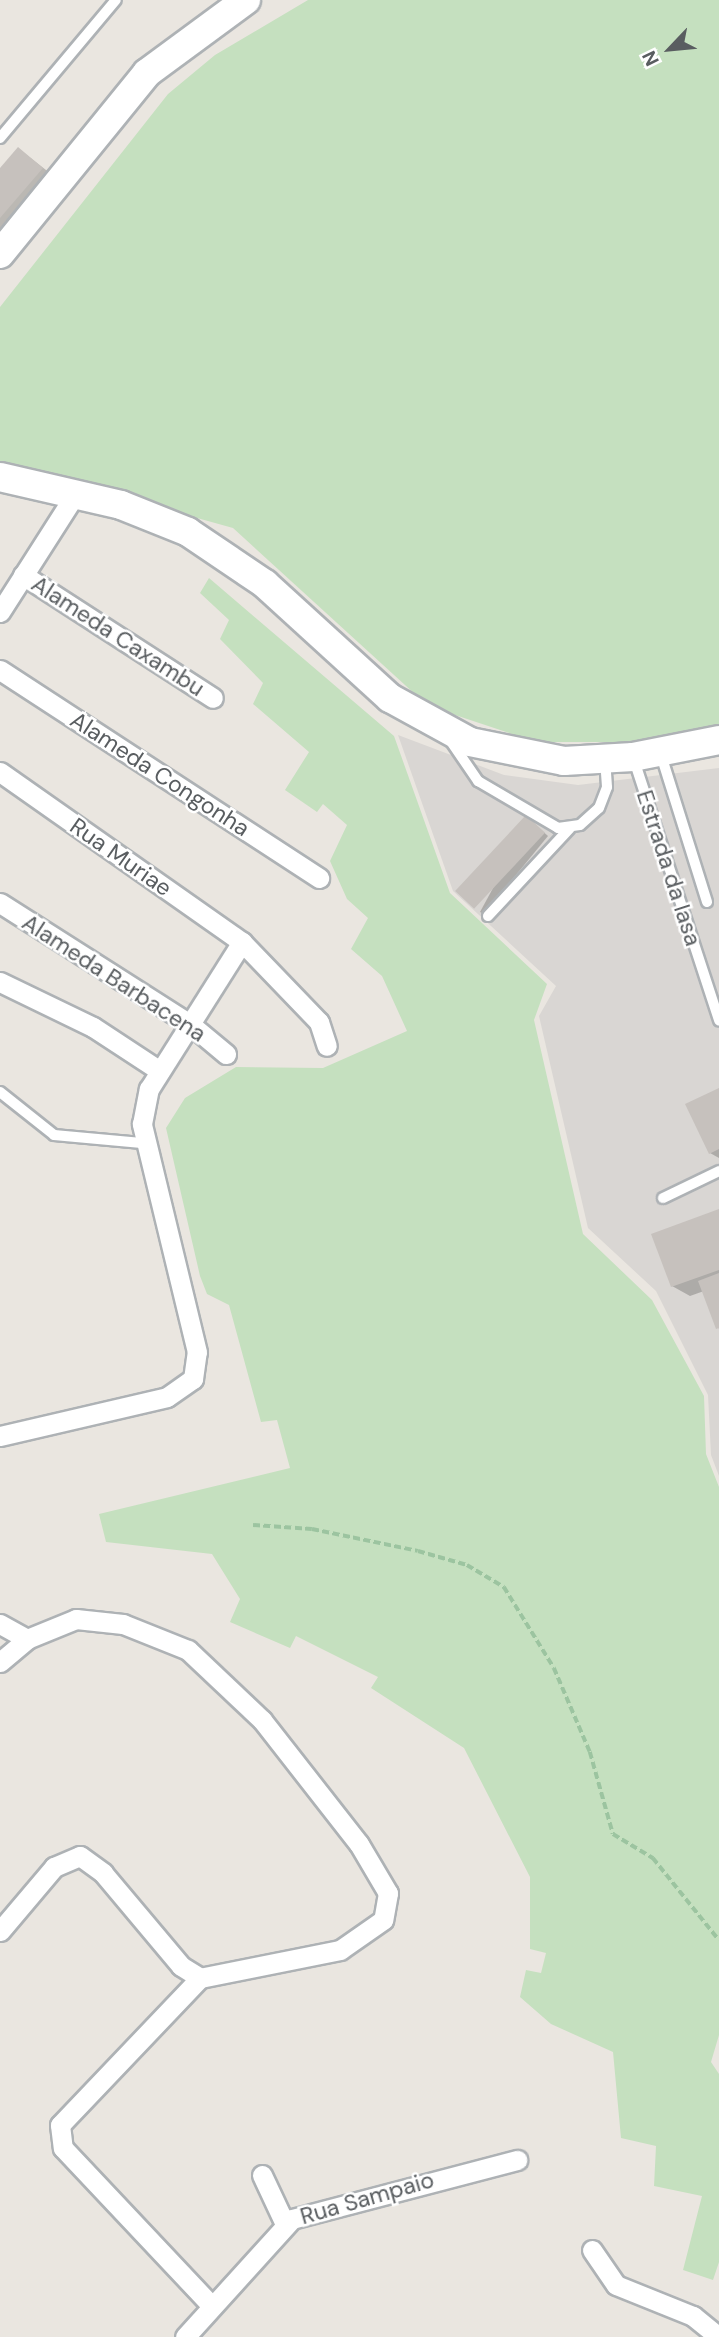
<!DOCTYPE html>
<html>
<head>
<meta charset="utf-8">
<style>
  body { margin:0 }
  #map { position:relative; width:719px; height:2337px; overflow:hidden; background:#eae6e0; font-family:"DM Sans",sans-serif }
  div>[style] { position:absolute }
  .industrial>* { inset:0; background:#d9d6d3 }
  .green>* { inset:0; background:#c5e0bf }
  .shadow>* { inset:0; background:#0003 }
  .building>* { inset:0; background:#c6c1bd; transform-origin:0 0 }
  .path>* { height:3.5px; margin-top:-1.75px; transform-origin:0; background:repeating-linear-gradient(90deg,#9cc4a0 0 7px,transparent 0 10.5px) }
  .roads { filter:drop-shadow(2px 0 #aeb2b5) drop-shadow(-2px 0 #aeb2b5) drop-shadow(0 2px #aeb2b5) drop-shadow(0 -2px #aeb2b5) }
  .service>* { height:10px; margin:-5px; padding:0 5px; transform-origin:5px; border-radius:5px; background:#fff }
  .minor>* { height:19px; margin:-9.5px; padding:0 9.5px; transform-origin:9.5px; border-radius:9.5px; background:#fff }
  .secondary>* { height:28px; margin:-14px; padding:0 14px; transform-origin:14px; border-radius:14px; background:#fff }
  span { translate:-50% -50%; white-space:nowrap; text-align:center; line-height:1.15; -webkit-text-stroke:5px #fff; paint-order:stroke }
  .street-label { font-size:23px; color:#595d60 }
  .north { position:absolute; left:635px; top:14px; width:70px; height:70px; -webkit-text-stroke:5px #fff; paint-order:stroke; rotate:244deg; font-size:19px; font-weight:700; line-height:28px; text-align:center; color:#595d60 }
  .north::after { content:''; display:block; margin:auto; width:24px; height:32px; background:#595d60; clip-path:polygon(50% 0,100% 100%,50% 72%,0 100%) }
</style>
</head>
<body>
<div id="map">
  <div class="industrial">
    <i style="clip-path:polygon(398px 735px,504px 775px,578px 785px,719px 768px,719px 1476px,711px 1455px,708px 1395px,656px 1291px,588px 1228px,539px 1016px,556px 986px,453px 891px)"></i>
  </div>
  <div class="green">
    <i style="clip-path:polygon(308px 0,719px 0,719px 724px,638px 742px,536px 742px,428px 706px,233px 528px,0 463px,0 307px,168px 94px,215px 55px)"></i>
    <i style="clip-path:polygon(209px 578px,394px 736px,450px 893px,547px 984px,534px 1020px,583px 1234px,652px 1300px,704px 1396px,706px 1454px,719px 1487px,719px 2035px,711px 2062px,719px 2074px,719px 2262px,713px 2280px,683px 2270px,702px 2196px,654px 2186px,656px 2146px,621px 2138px,613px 2052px,551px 2024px,520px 1997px,526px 1970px,541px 1973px,546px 1953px,530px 1949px,530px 1877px,464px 1748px,371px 1688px,378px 1677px,296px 1636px,290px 1648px,230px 1622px,240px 1599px,212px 1554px,106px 1542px,99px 1514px,290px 1468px,277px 1420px,261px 1422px,229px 1305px,207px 1294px,200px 1276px,166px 1128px,185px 1098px,236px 1067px,323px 1068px,407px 1031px,382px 976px,351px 949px,368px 918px,347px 899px,330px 861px,347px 825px,323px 804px,317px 812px,285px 790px,309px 752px,253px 704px,263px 683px,220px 639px,229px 620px,200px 593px)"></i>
  </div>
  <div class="shadow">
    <i style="clip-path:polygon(19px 149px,55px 177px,0 242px,0 171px)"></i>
    <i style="clip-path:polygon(530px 820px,548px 836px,484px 914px,480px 912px)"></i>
    <i style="clip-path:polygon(719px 1090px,719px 1158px,710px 1153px)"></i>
    <i style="clip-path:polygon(719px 1211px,719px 1329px,704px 1291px,690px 1296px,672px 1286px)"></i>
  </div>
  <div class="building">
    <i style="clip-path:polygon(18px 147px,43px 168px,0 218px,0 168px)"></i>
    <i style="left:526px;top:815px;width:26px;height:104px;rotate:43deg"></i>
    <i style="clip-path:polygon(719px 1088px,719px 1149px,709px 1154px,685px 1104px)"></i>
    <i style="clip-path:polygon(719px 1209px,719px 1270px,671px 1287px,651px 1234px)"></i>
    <i style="clip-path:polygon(719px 1273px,719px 1328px,716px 1329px,698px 1281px)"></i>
  </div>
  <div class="path">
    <i style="left:253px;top:1525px;width:59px;rotate:3.9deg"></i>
    <i style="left:312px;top:1529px;width:108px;rotate:11.7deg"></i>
    <i style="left:418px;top:1551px;width:51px;rotate:15.9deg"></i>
    <i style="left:467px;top:1565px;width:43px;rotate:30.7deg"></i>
    <i style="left:504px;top:1587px;width:95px;rotate:58.3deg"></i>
    <i style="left:554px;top:1668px;width:91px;rotate:66.8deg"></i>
    <i style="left:590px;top:1752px;width:85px;rotate:74.3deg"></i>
    <i style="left:613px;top:1834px;width:47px;rotate:31deg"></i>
    <i style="left:653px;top:1858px;width:105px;rotate:51.2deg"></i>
  </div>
  <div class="roads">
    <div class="service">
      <i style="left:0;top:138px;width:180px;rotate:-50deg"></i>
      <i style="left:450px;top:740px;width:50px;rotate:55.7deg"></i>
      <i style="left:478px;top:781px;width:93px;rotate:30.4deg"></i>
      <i style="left:558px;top:828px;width:22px;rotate:-8deg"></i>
      <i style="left:580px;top:825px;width:25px;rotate:-42deg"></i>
      <i style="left:599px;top:808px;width:22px;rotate:-69deg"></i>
      <i style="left:607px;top:787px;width:26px;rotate:-94deg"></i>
      <i style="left:661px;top:755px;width:154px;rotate:72.6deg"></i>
      <i style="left:634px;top:760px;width:274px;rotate:71.9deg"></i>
      <i style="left:488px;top:916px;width:120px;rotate:-47deg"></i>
      <i style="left:0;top:1092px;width:69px;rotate:38.5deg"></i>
      <i style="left:54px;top:1135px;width:88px;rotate:5.2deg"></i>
      <i style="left:663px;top:1198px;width:62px;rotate:-25.7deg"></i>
    </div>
    <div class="minor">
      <i style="left:23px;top:575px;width:226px;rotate:32.9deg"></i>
      <i style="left:0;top:612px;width:141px;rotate:-57.4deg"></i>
      <i style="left:0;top:670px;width:381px;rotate:33.1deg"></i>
      <i style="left:0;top:772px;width:296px;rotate:35.1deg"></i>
      <i style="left:242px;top:942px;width:111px;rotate:46.1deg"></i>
      <i style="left:319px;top:1022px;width:25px;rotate:72deg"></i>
      <i style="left:0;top:903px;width:225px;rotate:32.5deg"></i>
      <i style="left:190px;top:1024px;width:47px;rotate:39.8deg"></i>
      <i style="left:0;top:982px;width:103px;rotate:25.8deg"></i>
      <i style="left:93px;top:1027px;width:80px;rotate:33.3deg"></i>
      <i style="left:0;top:1436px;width:171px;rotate:-13.1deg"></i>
      <i style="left:167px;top:1397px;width:32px;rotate:-35deg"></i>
      <i style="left:193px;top:1379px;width:27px;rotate:-82deg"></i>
      <i style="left:197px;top:1352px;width:235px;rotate:-103.6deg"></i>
      <i style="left:142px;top:1124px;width:36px;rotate:-79deg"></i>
      <i style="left:149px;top:1089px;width:174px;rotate:-57.7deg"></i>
      <i style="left:0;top:1624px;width:31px;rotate:29deg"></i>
      <i style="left:0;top:1662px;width:35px;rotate:-40deg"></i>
      <i style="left:27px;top:1639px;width:53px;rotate:-22.2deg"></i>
      <i style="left:76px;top:1619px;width:47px;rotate:6.1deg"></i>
      <i style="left:123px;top:1624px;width:70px;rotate:21.8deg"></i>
      <i style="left:188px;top:1650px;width:102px;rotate:43.4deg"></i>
      <i style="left:262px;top:1720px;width:157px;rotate:52deg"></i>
      <i style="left:359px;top:1844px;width:57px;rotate:59.4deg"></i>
      <i style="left:388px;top:1893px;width:27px;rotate:100deg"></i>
      <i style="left:383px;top:1920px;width:52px;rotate:145.1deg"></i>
      <i style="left:340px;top:1950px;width:143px;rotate:168.7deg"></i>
      <i style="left:200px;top:1978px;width:203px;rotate:133.6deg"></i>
      <i style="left:60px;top:2125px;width:23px;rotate:83deg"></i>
      <i style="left:63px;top:2148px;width:216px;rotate:46.7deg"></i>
      <i style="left:0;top:1931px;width:84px;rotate:-49.8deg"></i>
      <i style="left:54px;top:1867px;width:28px;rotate:-23deg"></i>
      <i style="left:80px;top:1856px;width:29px;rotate:36deg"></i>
      <i style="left:103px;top:1873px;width:121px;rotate:50deg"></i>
      <i style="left:181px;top:1966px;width:22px;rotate:32deg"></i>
      <i style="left:262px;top:2175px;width:54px;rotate:64.9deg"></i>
      <i style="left:592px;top:2250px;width:42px;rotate:55.6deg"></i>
      <i style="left:616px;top:2285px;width:83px;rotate:21.9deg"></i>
      <i style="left:693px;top:2316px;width:33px;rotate:39deg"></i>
      <i style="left:185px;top:2337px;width:159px;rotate:-47.8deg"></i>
      <i style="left:292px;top:2219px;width:233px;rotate:-14.7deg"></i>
    </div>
    <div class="secondary">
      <i style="left:0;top:254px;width:233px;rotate:-50.9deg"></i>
      <i style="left:147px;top:73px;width:123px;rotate:-36.4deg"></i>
      <i style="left:0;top:477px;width:124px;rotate:13deg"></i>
      <i style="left:121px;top:505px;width:72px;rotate:21.9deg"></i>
      <i style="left:188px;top:532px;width:93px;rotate:34deg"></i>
      <i style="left:265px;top:584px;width:169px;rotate:42.4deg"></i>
      <i style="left:390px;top:698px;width:91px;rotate:28.8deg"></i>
      <i style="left:470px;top:742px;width:96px;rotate:11.4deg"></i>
      <i style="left:564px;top:761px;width:69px;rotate:-3.3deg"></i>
      <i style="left:633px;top:757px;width:88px;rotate:-11.2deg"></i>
    </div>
  </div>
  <div class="street-label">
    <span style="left:118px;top:636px;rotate:33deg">Alameda Caxambu</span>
    <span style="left:160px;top:774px;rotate:33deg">Alameda Congonha</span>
    <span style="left:121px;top:857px;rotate:35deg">Rua Muriae</span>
    <span style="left:669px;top:868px;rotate:72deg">Estrada da Iasa</span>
    <span style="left:114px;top:978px;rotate:33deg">Alameda Barbacena</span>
    <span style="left:367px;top:2198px;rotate:-16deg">Rua Sampaio</span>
  </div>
  <div class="north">N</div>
</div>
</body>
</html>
